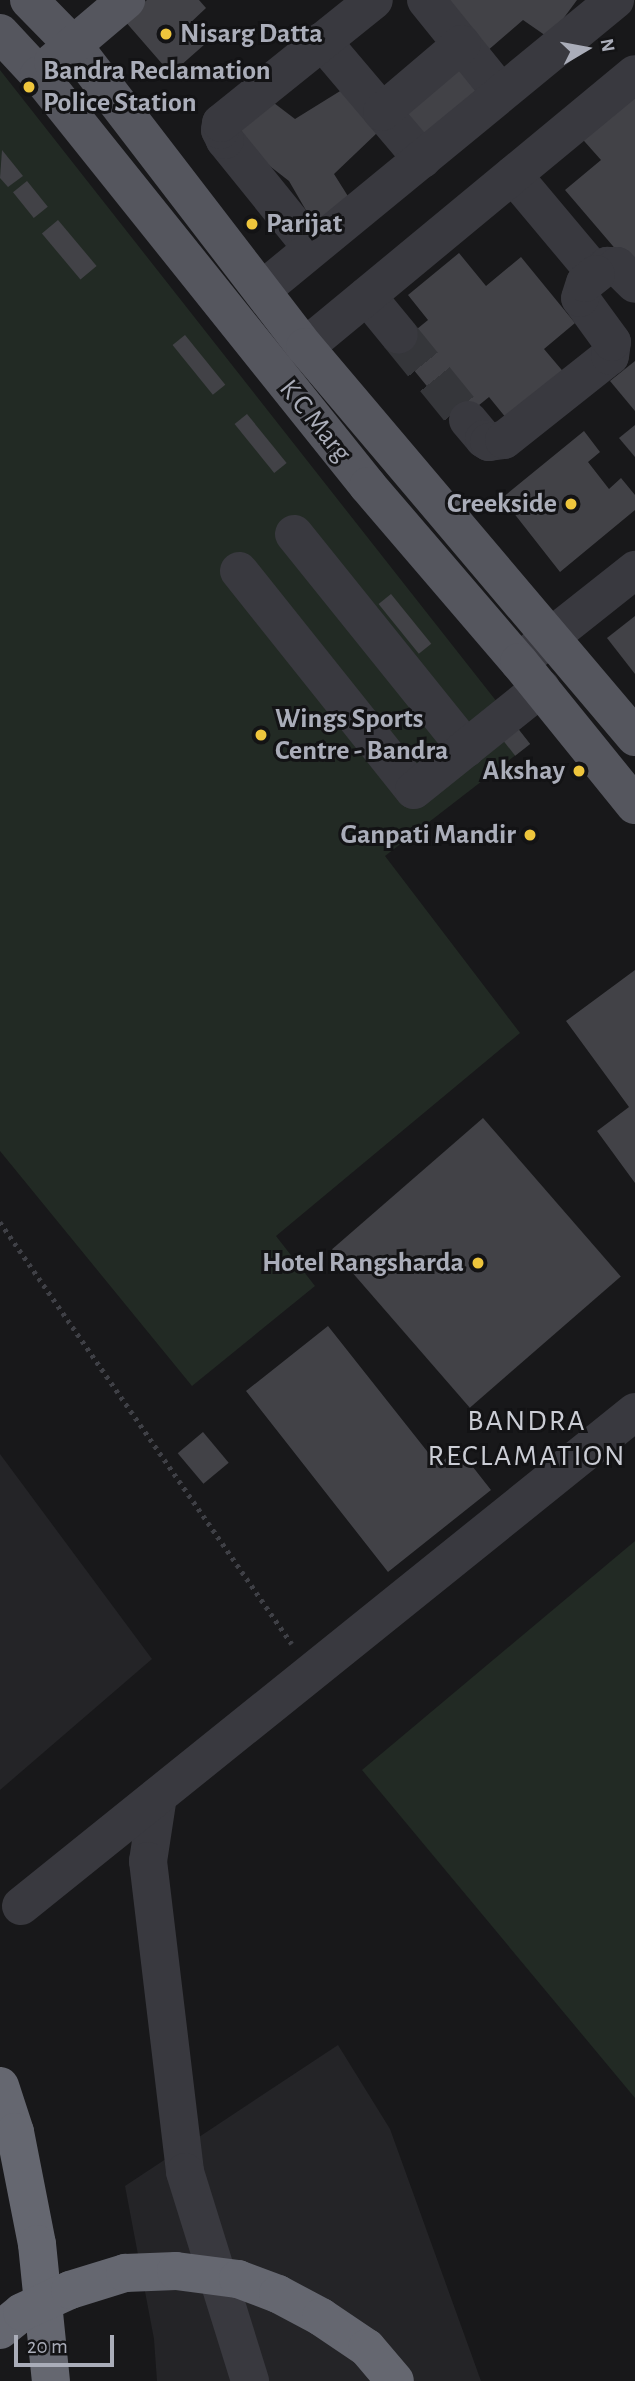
<!DOCTYPE html>
<html>
<head>
<meta charset="utf-8">
<style>
  body { margin:0 }
  #map { position:relative; width:635px; height:2381px; overflow:hidden; background:#18181a; font-family:"Alegreya Sans",sans-serif }
  div>[style] { position:absolute }
  .built>* { inset:0; background:#242427 }
  .green>* { inset:0; background:#222a24 }
  .building>* { inset:0; background:#424247; transform-origin:0 0 }
  .minor-tunnel>* { height:38px; margin-top:-19px; transform-origin:0; background:repeating-linear-gradient(90deg,#35363a 0 38px,transparent 0 57px) }
  .path>* { height:4.5px; margin-top:-2.25px; transform-origin:0; background:repeating-linear-gradient(90deg,#3f4046 0 3.5px,transparent 0 8.5px) }
  .minor>* { height:38px; margin:-19px; padding:0 19px; transform-origin:19px; border-radius:19px; background:#39393f }
  .major>* { height:38px; margin:-19px; padding:0 19px; transform-origin:19px; border-radius:19px; background:#55565e }
  .highway>* { height:38px; margin:-19px; padding:0 19px; transform-origin:19px; border-radius:19px; background:#656770 }
  .highway-bridge>* { height:38px; margin:-19px; padding:0 19px; transform-origin:19px; border-radius:19px; background:#656770 }
  .dots>* { width:19px; height:19px; translate:-50% -50%; box-sizing:border-box; border:4px solid #131315; border-radius:50% }
  span { translate:-50% -50%; white-space:nowrap; text-align:center; line-height:1.15; -webkit-text-stroke:6px #131315; paint-order:stroke }
  .poi-label { font-size:28px; color:#aaadb9; font-weight:700 }
  .left { translate:0 -50%; text-align:left }
  .right { translate:-100% -50%; text-align:right }
  .street-label { font-size:28px; color:#aaadb9 }
  .neighbourhood-label { font-size:30px; color:#cbcdd5; letter-spacing:2px }
  .north { position:absolute; left:551px; top:14px; width:70px; height:70px; -webkit-text-stroke:5px #131315; paint-order:stroke; rotate:80deg; font-size:19px; font-weight:700; line-height:28px; text-align:center; color:#aaadb9 }
  .north::after { content:''; display:block; margin:auto; width:24px; height:32px; background:#aaadb9; clip-path:polygon(50% 0,100% 100%,50% 72%,0 100%) }
  .scale { position:absolute; left:14px; top:2335px; width:100px; height:32px; box-sizing:border-box; border:4px solid #aaadb9; border-top:0; padding-left:9px; font-size:21px; line-height:24px; white-space:nowrap; color:#aaadb9; -webkit-text-stroke:5px #131315; paint-order:stroke }
</style>
</head>
<body>
<div id="map">
  <div class="built">
    <i style="clip-path:polygon(0 1454px,152px 1659px,0 1790px)"></i>
    <i style="clip-path:polygon(338px 2045px,390px 2129px,481px 2381px,157px 2381px,154px 2339px,125px 2186px)"></i>
  </div>
  <div class="green">
    <i style="clip-path:polygon(0 70px,530px 744px,385px 856px,520px 1033px,276px 1236px,315px 1286px,192px 1386px,0 1151px)"></i>
    <i style="clip-path:polygon(635px 1541px,635px 2098px,362px 1770px)"></i>
  </div>
  <div class="building">
    <i style="clip-path:polygon(147px 0,199px 0,206px 8px,188px 25px,205px 44px,171px 74px,124px 20px)"></i>
    <i style="clip-path:polygon(431px 0,577px 0,549px 38px,523px 20px,479px 58px)"></i>
    <i style="left:459px;top:55px;width:49px;height:86px;rotate:49deg"></i>
    <i style="clip-path:polygon(345px 88px,378px 132px,334px 174px,351px 201px,318px 231px,289px 181px,230px 135px,274px 103px,295px 119px)"></i>
    <i style="clip-path:polygon(635px 96px,635px 261px,630px 266px,565px 190px,601px 160px,577px 133px)"></i>
    <i style="clip-path:polygon(2px 150px,23px 176px,8px 187px,0 178px)"></i>
    <i style="left:27px;top:181px;width:33px;height:18px;rotate:51deg"></i>
    <i style="left:58px;top:220px;width:60px;height:21px;rotate:50deg"></i>
    <i style="clip-path:polygon(459px 253px,486px 286px,521px 257px,575px 323px,544px 349px,572px 382px,515px 429px,489px 397px,457px 423px,395px 347px,428px 320px,408px 295px)"></i>
    <i style="left:185px;top:335px;width:64px;height:16px;rotate:51deg"></i>
    <i style="clip-path:polygon(635px 361px,635px 411px,610px 381px)"></i>
    <i style="left:247px;top:414px;width:63px;height:16px;rotate:51deg"></i>
    <i style="clip-path:polygon(635px 425px,635px 457px,619px 438px)"></i>
    <i style="clip-path:polygon(584px 431px,600px 452px,588px 462px,609px 489px,621px 478px,635px 495px,635px 510px,560px 572px,502px 498px)"></i>
    <i style="left:391px;top:594px;width:64px;height:16px;rotate:51deg"></i>
    <i style="clip-path:polygon(635px 616px,635px 674px,607px 638px)"></i>
    <i style="left:516px;top:726px;width:23px;height:19px;rotate:52deg"></i>
    <i style="clip-path:polygon(635px 970px,635px 1183px,597px 1131px,629px 1107px,566px 1021px)"></i>
    <i style="left:483px;top:1118px;width:210px;height:200px;rotate:49deg"></i>
    <i style="clip-path:polygon(328px 1326px,438px 1465px,458px 1448px,491px 1490px,388px 1572px,246px 1391px)"></i>
    <i style="left:203px;top:1432px;width:40px;height:33px;rotate:50deg"></i>
  </div>
  <div class="minor-tunnel">
    <i style="left:399px;top:335px;width:109px;rotate:50.9deg"></i>
  </div>
  <div class="path">
    <i style="left:0;top:1222px;width:513px;rotate:55.32deg"></i>
  </div>
  <div class="minor">
    <i style="left:426px;top:0;width:119px;rotate:51.1deg"></i>
    <i style="left:322px;top:41px;width:155px;rotate:49.7deg"></i>
    <i style="left:382px;top:112px;width:105px;rotate:-40.4deg"></i>
    <i style="left:513px;top:175px;width:129px;rotate:50deg"></i>
    <i style="left:596px;top:274px;width:14px;rotate:-36deg"></i>
    <i style="left:607px;top:266px;width:10px"></i>
    <i style="left:617px;top:266px;width:25px;rotate:45deg"></i>
    <i style="left:312px;top:248px;width:139px;rotate:-128.9deg"></i>
    <i style="left:225px;top:140px;width:11px;rotate:-117deg"></i>
    <i style="left:220px;top:130px;width:7px;rotate:-82deg"></i>
    <i style="left:221px;top:123px;width:196px;rotate:-38.8deg"></i>
    <i style="left:262px;top:290px;width:457px;rotate:-39.4deg"></i>
    <i style="left:367px;top:296px;width:50px;rotate:50.6deg"></i>
    <i style="left:305px;top:347px;width:428px;rotate:-39.6deg"></i>
    <i style="left:468px;top:420px;width:25px;rotate:50deg"></i>
    <i style="left:484px;top:439px;width:6px;rotate:31deg"></i>
    <i style="left:489px;top:442px;width:15px;rotate:-8deg"></i>
    <i style="left:504px;top:440px;width:135px;rotate:-38.4deg"></i>
    <i style="left:610px;top:356px;width:14px;rotate:-82deg"></i>
    <i style="left:612px;top:342px;width:54px;rotate:-126deg"></i>
    <i style="left:580px;top:298px;width:16px;rotate:-72deg"></i>
    <i style="left:585px;top:283px;width:14px;rotate:-39deg"></i>
    <i style="left:294px;top:534px;width:275px;rotate:51.2deg"></i>
    <i style="left:239px;top:571px;width:280px;rotate:51.4deg"></i>
    <i style="left:414px;top:790px;width:163px;rotate:-38.8deg"></i>
    <i style="left:524px;top:658px;width:142px;rotate:-38.4deg"></i>
    <i style="left:158px;top:1796px;width:66px;rotate:98.7deg"></i>
    <i style="left:148px;top:1861px;width:313px;rotate:83.2deg"></i>
    <i style="left:185px;top:2172px;width:219px;rotate:72.7deg"></i>
    <i style="left:21px;top:1906px;width:788px;rotate:-38.82deg"></i>
  </div>
  <div class="major">
    <i style="left:29px;top:0;width:63px;rotate:45.6deg"></i>
    <i style="left:73px;top:45px;width:381px;rotate:52.5deg"></i>
    <i style="left:305px;top:347px;width:511px;rotate:49.76deg"></i>
    <i style="left:0;top:33px;width:57px;rotate:47.1deg"></i>
    <i style="left:39px;top:75px;width:526px;rotate:51.32deg"></i>
    <i style="left:368px;top:486px;width:232px;rotate:49.4deg"></i>
    <i style="left:519px;top:662px;width:184px;rotate:51deg"></i>
    <i style="left:53px;top:62px;width:96px;rotate:-40.3deg"></i>
  </div>
  <div class="highway">
    <i style="left:0;top:2086px;width:48px;rotate:71.9deg"></i>
    <i style="left:15px;top:2132px;width:114px;rotate:78.9deg"></i>
    <i style="left:37px;top:2244px;width:138px;rotate:84.2deg"></i>
  </div>
  <div class="highway-bridge">
    <i style="left:0;top:2330px;width:28px;rotate:-39deg"></i>
    <i style="left:22px;top:2312px;width:53px;rotate:-24.6deg"></i>
    <i style="left:70px;top:2290px;width:58px;rotate:-17.2deg"></i>
    <i style="left:125px;top:2273px;width:51px;rotate:-2.2deg"></i>
    <i style="left:176px;top:2271px;width:63px;rotate:7.4deg"></i>
    <i style="left:238px;top:2279px;width:43px;rotate:20.6deg"></i>
    <i style="left:278px;top:2294px;width:49px;rotate:28.1deg"></i>
    <i style="left:321px;top:2317px;width:55px;rotate:34deg"></i>
    <i style="left:367px;top:2348px;width:43px;rotate:49.7deg"></i>
  </div>
  <div class="dots">
    <i style="left:166px;top:34px;background:#eec53c"></i>
    <i style="left:29px;top:87px;background:#eec53c"></i>
    <i style="left:252px;top:224px;background:#eec53c"></i>
    <i style="left:571px;top:504px;background:#eec53c"></i>
    <i style="left:261px;top:735px;background:#eec53c"></i>
    <i style="left:579px;top:771px;background:#eec53c"></i>
    <i style="left:530px;top:835px;background:#eec53c"></i>
    <i style="left:478px;top:1263px;background:#eec53c"></i>
  </div>
  <div class="poi-label">
    <span class="left" style="left:180px;top:34px">Nisarg Datta</span>
    <span class="left" style="left:43px;top:87px">Bandra Reclamation<br>Police Station</span>
    <span class="left" style="left:266px;top:224px">Parijat</span>
    <span class="right" style="left:557px;top:504px">Creekside</span>
    <span class="left" style="left:275px;top:735px">Wings Sports<br>Centre - Bandra</span>
    <span class="right" style="left:565px;top:771px">Akshay</span>
    <span class="right" style="left:516px;top:835px">Ganpati Mandir</span>
    <span class="right" style="left:464px;top:1263px">Hotel Rangsharda</span>
  </div>
  <div class="street-label">
    <span style="left:315px;top:421px;rotate:51deg">K C Marg</span>
  </div>
  <div class="neighbourhood-label">
    <span style="left:527px;top:1438px">BANDRA<br>RECLAMATION</span>
  </div>
  <div class="north">N</div>
  <div class="scale">20 m</div>
</div>
</body>
</html>
